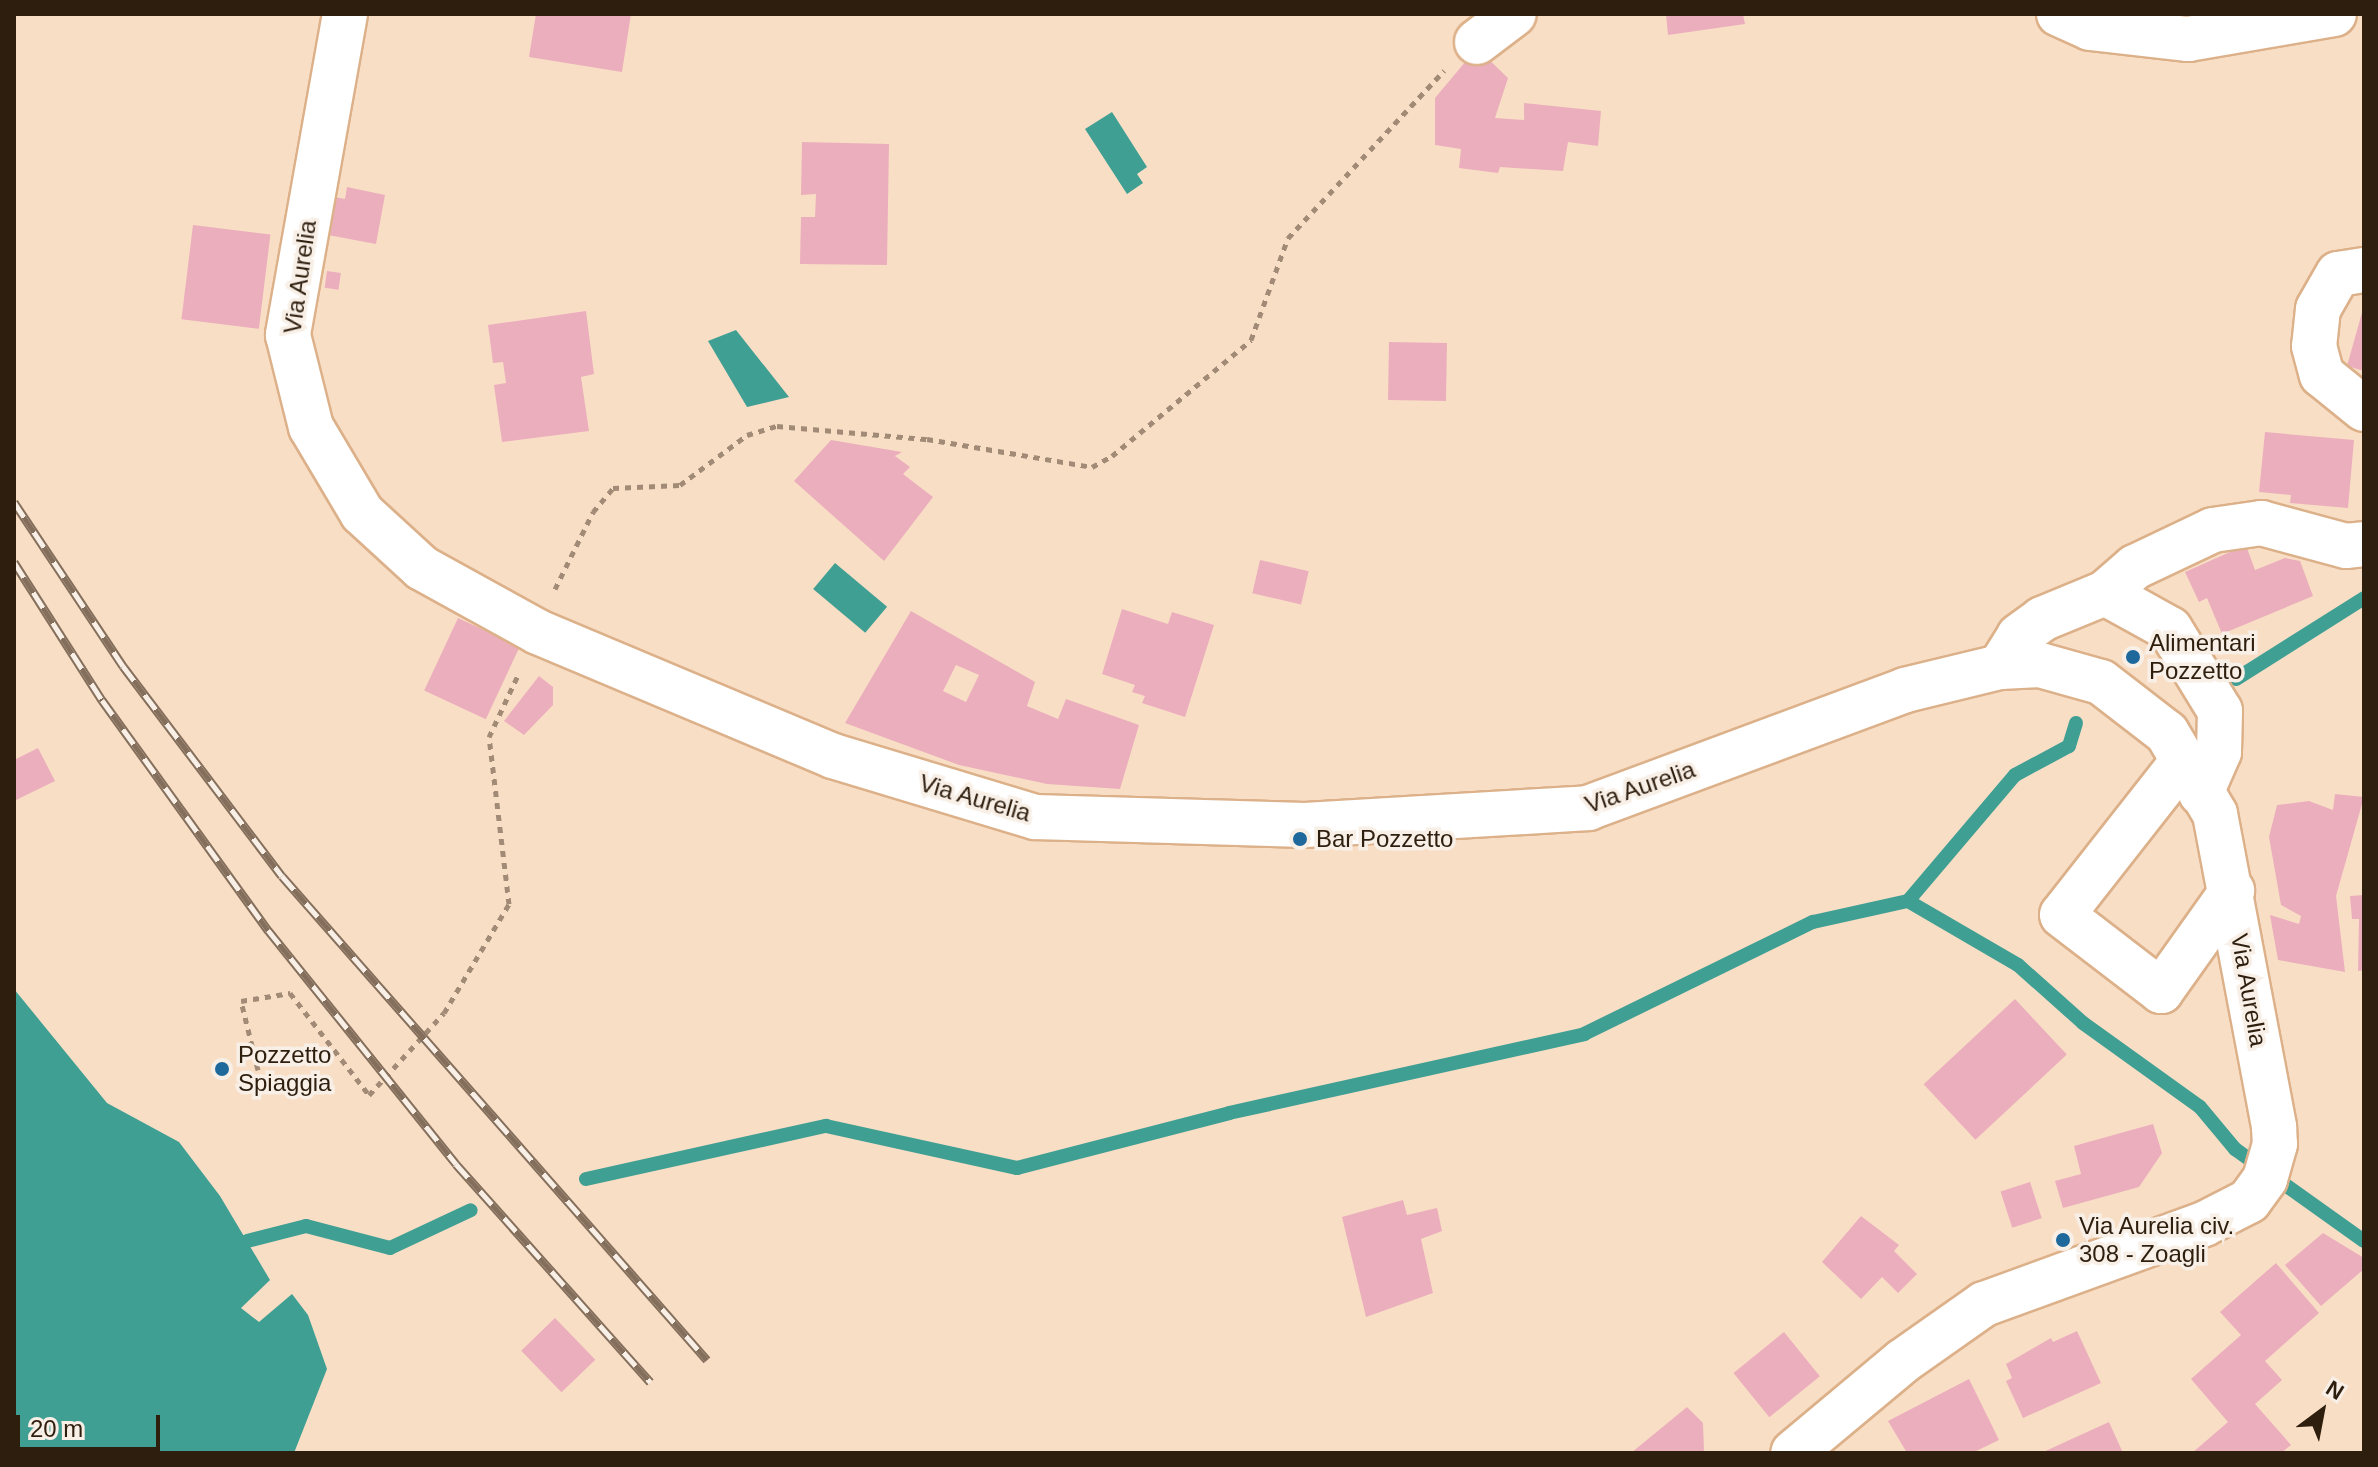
<!DOCTYPE html>
<html>
<head>
<meta charset="utf-8">
<style>
  body { margin:0 }
  #map { position:relative; width:2378px; height:1467px; overflow:hidden; background:#f9dec6; font-family:Helvetica,sans-serif }
  div>[style] { position:absolute }
  .water>* { inset:0; background:#3f9f93; transform-origin:0 0 }
  .stream>* { height:14px; margin:-7px; padding:0 7px; transform-origin:7px; border-radius:7px; background:#3f9f93 }
  .building>* { inset:0; background:#ebaebc; transform-origin:0 0 }
  .path>* { height:5px; margin-top:-2.5px; transform-origin:0; background:repeating-linear-gradient(90deg,#a18b76 0 6px,transparent 0 12px) }
  .roads { filter:drop-shadow(2px 0 #dcb18a) drop-shadow(-2px 0 #dcb18a) drop-shadow(0 2px #dcb18a) drop-shadow(0 -2px #dcb18a) }
  .minor>* { height:44px; margin:-22px; padding:0 22px; transform-origin:22px; border-radius:22px; background:#fff }
  .major>* { height:44px; margin:-22px; padding:0 22px; transform-origin:22px; border-radius:22px; background:#fff }
  .rail>* { height:9px; margin-top:-4.5px; transform-origin:0; background:repeating-linear-gradient(90deg,#f8efe7 0 18px,#846f5c 0 36px); box-sizing:border-box; border-block:2px solid #846f5c }
  .dots>* { width:22px; height:22px; translate:-50% -50%; box-sizing:border-box; border:4px solid #f8efe7; border-radius:50% }
  span { translate:-50% -50%; white-space:nowrap; text-align:center; line-height:1.15; -webkit-text-stroke:7px #f8efe7; paint-order:stroke }
  .street-label { font-size:24px; color:#2e1e0e }
  .poi-label { font-size:24px; color:#2e1e0e }
  .left { translate:0 -50%; text-align:left }
  .frame { position:absolute; inset:0; border:16px solid #2e1e0e; pointer-events:none }
  .north { position:absolute; left:2282px; top:1371px; width:80px; height:80px; -webkit-text-stroke:6px #f8efe7; paint-order:stroke; rotate:32deg; font-size:22px; font-weight:700; line-height:32px; text-align:center; color:#2e1e0e }
  .north::after { content:''; display:block; margin:auto; width:28px; height:36px; background:#2e1e0e; clip-path:polygon(50% 0,100% 100%,50% 72%,0 100%) }
  .scale { position:absolute; left:16px; top:1415px; width:144px; height:36px; box-sizing:border-box; border:4px solid #2e1e0e; border-top:0; padding-left:10px; font-size:24px; line-height:28px; white-space:nowrap; color:#2e1e0e; -webkit-text-stroke:6px #f8efe7; paint-order:stroke }
</style>
</head>
<body>
<div id="map">
  <div class="water">
    <i style="clip-path:polygon(1112px 112px,1147px 167px,1137px 174px,1143px 183px,1127px 194px,1085px 129px)"></i>
    <i style="clip-path:polygon(736px 330px,789px 397px,747px 407px,708px 341px)"></i>
    <i style="left:835px;top:563px;width:68px;height:34px;rotate:40deg"></i>
    <i style="clip-path:polygon(14px 989px,107px 1103px,179px 1142px,220px 1196px,270px 1280px,241px 1308px,259px 1322px,292px 1294px,308px 1315px,327px 1369px,294px 1453px,14px 1453px)"></i>
  </div>
  <div class="stream">
    <i style="left:2236px;top:679px;width:151px;rotate:-32.3deg"></i>
    <i style="left:1908px;top:901px;width:127px;rotate:30.2deg"></i>
    <i style="left:2018px;top:965px;width:87px;rotate:41.7deg"></i>
    <i style="left:2083px;top:1023px;width:144px;rotate:35.7deg"></i>
    <i style="left:2200px;top:1107px;width:55px;rotate:50.2deg"></i>
    <i style="left:2235px;top:1149px;width:158px;rotate:35.5deg"></i>
    <i style="left:586px;top:1179px;width:246px;rotate:-12.5deg"></i>
    <i style="left:826px;top:1126px;width:196px;rotate:12.4deg"></i>
    <i style="left:1017px;top:1168px;width:219px;rotate:-14.5deg"></i>
    <i style="left:1229px;top:1113px;width:364px;rotate:-12.5deg"></i>
    <i style="left:1584px;top:1034px;width:255px;rotate:-26.1deg"></i>
    <i style="left:1813px;top:922px;width:97px;rotate:-12.5deg"></i>
    <i style="left:1908px;top:901px;width:165px;rotate:-49.7deg"></i>
    <i style="left:2015px;top:775px;width:61px;rotate:-28.2deg"></i>
    <i style="left:2069px;top:746px;width:24px;rotate:-73deg"></i>
    <i style="left:247px;top:1241px;width:61px;rotate:-14.3deg"></i>
    <i style="left:306px;top:1226px;width:87px;rotate:14.7deg"></i>
    <i style="left:390px;top:1248px;width:89px;rotate:-25.1deg"></i>
  </div>
  <div class="building">
    <i style="clip-path:polygon(536px 14px,631px 14px,622px 72px,529px 57px)"></i>
    <i style="clip-path:polygon(1666px 14px,1743px 14px,1745px 24px,1668px 35px)"></i>
    <i style="clip-path:polygon(1482px 53px,1508px 78px,1495px 118px,1524px 120px,1524px 103px,1601px 111px,1598px 146px,1568px 142px,1563px 171px,1500px 167px,1498px 173px,1459px 168px,1461px 149px,1435px 145px,1435px 98px,1466px 61px)"></i>
    <i style="clip-path:polygon(802px 142px,889px 144px,887px 265px,800px 264px,801px 217px,815px 217px,816px 194px,801px 195px)"></i>
    <i style="clip-path:polygon(347px 187px,385px 195px,376px 244px,328px 235px,335px 197px,345px 199px)"></i>
    <i style="left:193px;top:225px;width:78px;height:95px;rotate:7deg"></i>
    <i style="left:327px;top:271px;width:14px;height:17px;rotate:8deg"></i>
    <i style="clip-path:polygon(2363px 309px,2364px 310px,2364px 371px,2347px 366px)"></i>
    <i style="clip-path:polygon(586px 311px,594px 374px,581px 377px,589px 431px,502px 442px,494px 385px,506px 383px,503px 362px,493px 363px,488px 325px)"></i>
    <i style="left:1389px;top:342px;width:58px;height:58px;rotate:1deg"></i>
    <i style="clip-path:polygon(2265px 432px,2354px 440px,2348px 508px,2290px 503px,2291px 495px,2259px 492px)"></i>
    <i style="clip-path:polygon(831px 440px,902px 452px,895px 456px,910px 467px,903px 474px,933px 497px,884px 561px,794px 481px)"></i>
    <i style="clip-path:polygon(2239px 548px,2247px 548px,2255px 570px,2285px 558px,2300px 561px,2313px 596px,2222px 634px,2207px 598px,2199px 602px,2185px 572px)"></i>
    <i style="left:1260px;top:560px;width:50px;height:34px;rotate:13deg"></i>
    <i style="clip-path:polygon(1122px 609px,1168px 624px,1172px 612px,1214px 625px,1185px 717px,1142px 703px,1145px 696px,1132px 692px,1135px 685px,1102px 674px)"></i>
    <i style="clip-path:polygon(evenodd,911px 611px,1035px 682px,1027px 706px,1058px 719px,1066px 699px,1139px 725px,1120px 789px,1047px 784px,959px 765px,845px 723px,911px 611px,956px 665px,979px 675px,966px 702px,943px 691px,956px 665px)"></i>
    <i style="left:458px;top:618px;width:68px;height:80px;rotate:25deg"></i>
    <i style="clip-path:polygon(539px 676px,553px 687px,553px 705px,524px 735px,504px 721px)"></i>
    <i style="clip-path:polygon(38px 748px,55px 781px,14px 801px,14px 760px)"></i>
    <i style="clip-path:polygon(2335px 794px,2364px 797px,2336px 896px,2345px 972px,2278px 960px,2270px 915px,2299px 924px,2301px 916px,2281px 905px,2269px 837px,2277px 805px,2309px 801px,2333px 810px)"></i>
    <i style="clip-path:polygon(2364px 895px,2364px 970px,2358px 971px,2359px 919px,2352px 919px,2350px 896px)"></i>
    <i style="left:2015px;top:999px;width:76px;height:125px;rotate:47deg"></i>
    <i style="clip-path:polygon(2153px 1124px,2162px 1153px,2139px 1187px,2063px 1208px,2055px 1181px,2081px 1174px,2074px 1146px)"></i>
    <i style="left:2030px;top:1182px;width:38px;height:31px;rotate:72deg"></i>
    <i style="clip-path:polygon(1403px 1200px,1407px 1215px,1437px 1208px,1442px 1231px,1421px 1239px,1433px 1293px,1366px 1317px,1342px 1217px)"></i>
    <i style="clip-path:polygon(1861px 1216px,1899px 1245px,1894px 1251px,1917px 1274px,1898px 1293px,1882px 1277px,1861px 1299px,1822px 1262px)"></i>
    <i style="clip-path:polygon(2323px 1233px,2364px 1258px,2364px 1269px,2321px 1306px,2285px 1265px)"></i>
    <i style="clip-path:polygon(2276px 1263px,2319px 1313px,2265px 1361px,2282px 1380px,2255px 1404px,2291px 1445px,2281px 1453px,2192px 1453px,2228px 1422px,2191px 1379px,2241px 1335px,2220px 1312px)"></i>
    <i style="left:555px;top:1318px;width:58px;height:47px;rotate:46deg"></i>
    <i style="clip-path:polygon(2077px 1331px,2101px 1383px,2023px 1418px,2006px 1381px,2012px 1378px,2006px 1364px,2051px 1338px,2053px 1342px)"></i>
    <i style="left:1784px;top:1332px;width:57px;height:65px;rotate:51deg"></i>
    <i style="clip-path:polygon(1969px 1379px,1999px 1440px,1972px 1453px,1907px 1453px,1888px 1421px)"></i>
    <i style="clip-path:polygon(1687px 1407px,1703px 1423px,1704px 1453px,1631px 1453px)"></i>
    <i style="clip-path:polygon(2109px 1422px,2123px 1453px,2041px 1453px)"></i>
  </div>
  <div class="path">
    <i style="left:555px;top:589px;width:86px;rotate:-63.7deg"></i>
    <i style="left:593px;top:512px;width:31px;rotate:-50deg"></i>
    <i style="left:613px;top:488px;width:67px;rotate:-2.6deg"></i>
    <i style="left:680px;top:485px;width:84px;rotate:-36.7deg"></i>
    <i style="left:747px;top:435px;width:31px;rotate:-17deg"></i>
    <i style="left:777px;top:426px;width:151px;rotate:5deg"></i>
    <i style="left:927px;top:439px;width:167px;rotate:9.6deg"></i>
    <i style="left:1092px;top:467px;width:23px;rotate:-29deg"></i>
    <i style="left:1112px;top:456px;width:181px;rotate:-39.8deg"></i>
    <i style="left:1251px;top:340px;width:109px;rotate:-70.1deg"></i>
    <i style="left:1288px;top:238px;width:229px;rotate:-47deg"></i>
    <i style="left:258px;top:1070px;width:71px;rotate:-103.8deg"></i>
    <i style="left:241px;top:1001px;width:50px;rotate:-9.3deg"></i>
    <i style="left:290px;top:993px;width:129px;rotate:52.2deg"></i>
    <i style="left:369px;top:1095px;width:111px;rotate:-47.6deg"></i>
    <i style="left:444px;top:1013px;width:127px;rotate:-59.2deg"></i>
    <i style="left:509px;top:904px;width:168px;rotate:-96.8deg"></i>
    <i style="left:489px;top:737px;width:71px;rotate:-64.9deg"></i>
  </div>
  <div class="roads">
    <div class="minor">
      <i style="left:2059px;top:14px;width:34px;rotate:24deg"></i>
      <i style="left:2090px;top:28px;width:99px;rotate:6.4deg"></i>
      <i style="left:2188px;top:39px;width:148px;rotate:-9.7deg"></i>
      <i style="left:1477px;top:42px;width:46px;rotate:-37.1deg"></i>
      <i style="left:2364px;top:270px;width:26px;rotate:171deg"></i>
      <i style="left:2338px;top:274px;width:40px;rotate:119.7deg"></i>
      <i style="left:2318px;top:309px;width:37px;rotate:96deg"></i>
      <i style="left:2314px;top:346px;width:30px;rotate:75deg"></i>
      <i style="left:2322px;top:375px;width:54px;rotate:39deg"></i>
      <i style="left:2105px;top:593px;width:74px;rotate:29deg"></i>
      <i style="left:2170px;top:629px;width:96px;rotate:58.6deg"></i>
      <i style="left:2220px;top:711px;width:41px;rotate:91.4deg"></i>
      <i style="left:2219px;top:752px;width:45px;rotate:113.7deg"></i>
      <i style="left:2000px;top:667px;width:36px;rotate:-58deg"></i>
      <i style="left:2019px;top:636px;width:29px;rotate:-36deg"></i>
      <i style="left:2042px;top:619px;width:68px;rotate:-22.4deg"></i>
      <i style="left:2105px;top:593px;width:40px;rotate:-41deg"></i>
      <i style="left:2135px;top:567px;width:86px;rotate:-25.4deg"></i>
      <i style="left:2213px;top:530px;width:49px;rotate:-8.3deg"></i>
      <i style="left:2261px;top:523px;width:88px;rotate:15.1deg"></i>
      <i style="left:2346px;top:546px;width:18px;rotate:-6deg"></i>
      <i style="left:2182px;top:762px;width:194px;rotate:128.1deg"></i>
      <i style="left:2062px;top:915px;width:125px;rotate:37.5deg"></i>
      <i style="left:2161px;top:991px;width:123px;rotate:-54.6deg"></i>
    </div>
    <div class="major">
      <i style="left:345px;top:14px;width:326px;rotate:100.1deg"></i>
      <i style="left:288px;top:335px;width:95px;rotate:76deg"></i>
      <i style="left:311px;top:427px;width:100px;rotate:59.3deg"></i>
      <i style="left:362px;top:513px;width:81px;rotate:42.5deg"></i>
      <i style="left:422px;top:568px;width:132px;rotate:28.9deg"></i>
      <i style="left:538px;top:632px;width:320px;rotate:22.8deg"></i>
      <i style="left:833px;top:756px;width:211px;rotate:16.8deg"></i>
      <i style="left:1035px;top:817px;width:270px;rotate:1.7deg"></i>
      <i style="left:1305px;top:825px;width:284px;rotate:-3.4deg"></i>
      <i style="left:1588px;top:808px;width:338px;rotate:-20.4deg"></i>
      <i style="left:1905px;top:690px;width:98px;rotate:-13.6deg"></i>
      <i style="left:2000px;top:667px;width:40px;rotate:-2.9deg"></i>
      <i style="left:2040px;top:665px;width:63px;rotate:15.6deg"></i>
      <i style="left:2101px;top:682px;width:83px;rotate:37.7deg"></i>
      <i style="left:2167px;top:733px;width:94px;rotate:59.3deg"></i>
      <i style="left:2215px;top:814px;width:319px;rotate:79.3deg"></i>
      <i style="left:2274px;top:1127px;width:17px;rotate:87deg"></i>
      <i style="left:2275px;top:1144px;width:36px;rotate:106deg"></i>
      <i style="left:2265px;top:1179px;width:27px;rotate:126deg"></i>
      <i style="left:2249px;top:1201px;width:51px;rotate:152.9deg"></i>
      <i style="left:2204px;top:1224px;width:234px;rotate:160deg"></i>
      <i style="left:1984px;top:1304px;width:99px;rotate:144.9deg"></i>
      <i style="left:1903px;top:1361px;width:143px;rotate:140.1deg"></i>
    </div>
  </div>
  <div class="rail">
    <i style="left:14px;top:502px;width:197px;rotate:56.4deg"></i>
    <i style="left:123px;top:666px;width:263px;rotate:52.9deg"></i>
    <i style="left:282px;top:876px;width:644px;rotate:48.71deg"></i>
    <i style="left:14px;top:562px;width:164px;rotate:57.5deg"></i>
    <i style="left:102px;top:700px;width:284px;rotate:54.2deg"></i>
    <i style="left:268px;top:930px;width:300px;rotate:51.2deg"></i>
    <i style="left:456px;top:1164px;width:292px;rotate:48.3deg"></i>
  </div>
  <div class="dots">
    <i style="left:2133px;top:657px;background:#1e689b"></i>
    <i style="left:1300px;top:839px;background:#1e689b"></i>
    <i style="left:222px;top:1069px;background:#1e689b"></i>
    <i style="left:2063px;top:1240px;background:#1e689b"></i>
  </div>
  <div class="street-label">
    <span style="left:300px;top:277px;rotate:-82deg">Via Aurelia</span>
    <span style="left:1640px;top:787px;rotate:-19deg">Via Aurelia</span>
    <span style="left:975px;top:798px;rotate:16deg">Via Aurelia</span>
    <span style="left:2249px;top:990px;rotate:80deg">Via Aurelia</span>
  </div>
  <div class="poi-label">
    <span class="left" style="left:2149px;top:657px">Alimentari<br>Pozzetto</span>
    <span class="left" style="left:1316px;top:839px">Bar Pozzetto</span>
    <span class="left" style="left:238px;top:1069px">Pozzetto<br>Spiaggia</span>
    <span class="left" style="left:2079px;top:1240px">Via Aurelia civ.<br>308 - Zoagli</span>
  </div>
  <div class="frame"></div>
  <div class="north">N</div>
  <div class="scale">20 m</div>
</div>
</body>
</html>
